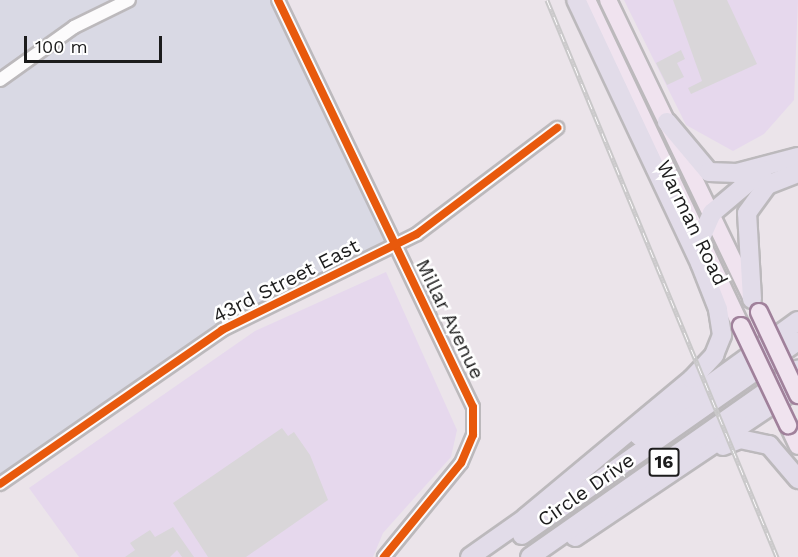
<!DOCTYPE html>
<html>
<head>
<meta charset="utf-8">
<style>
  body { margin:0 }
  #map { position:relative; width:798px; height:557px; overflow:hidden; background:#ebe4ea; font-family:"Work Sans",sans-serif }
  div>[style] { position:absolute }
  .commercial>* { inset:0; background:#e6d8ed }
  .industrial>* { inset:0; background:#d9d9e4 }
  .parking>* { inset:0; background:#d9d6d9 }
  .roads { filter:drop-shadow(2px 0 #bcb9bc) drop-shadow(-2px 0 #bcb9bc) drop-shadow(0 2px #bcb9bc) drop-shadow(0 -2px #bcb9bc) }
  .minor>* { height:12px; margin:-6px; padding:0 6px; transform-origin:6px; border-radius:6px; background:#fcfbfc }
  .major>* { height:16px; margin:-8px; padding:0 8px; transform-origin:8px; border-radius:8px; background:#f0e3ef }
  .highway>* { height:18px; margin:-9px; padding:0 9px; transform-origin:9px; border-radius:9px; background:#e2dce9 }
  .rail>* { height:5px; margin-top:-2.5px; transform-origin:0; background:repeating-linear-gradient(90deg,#fff 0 9px,#c9c8c9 0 18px); box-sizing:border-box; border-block:2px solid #c9c8c9 }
  .bridges { filter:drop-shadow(2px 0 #a0819b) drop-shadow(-2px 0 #a0819b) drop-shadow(0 2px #a0819b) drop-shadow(0 -2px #a0819b) }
  .major-bridge>* { height:16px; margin:-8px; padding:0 8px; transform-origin:8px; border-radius:8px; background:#f0e3ef }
  .cycleway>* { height:8px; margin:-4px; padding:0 4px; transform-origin:4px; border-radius:4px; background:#e8590c }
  span { translate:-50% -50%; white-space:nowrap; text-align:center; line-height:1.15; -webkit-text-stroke:5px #fff; paint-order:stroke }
  .shield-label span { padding:2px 4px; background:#fff; border:2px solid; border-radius:4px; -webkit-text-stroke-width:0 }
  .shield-label { font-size:18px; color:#1c1c1c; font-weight:700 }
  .street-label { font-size:20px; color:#1c1c1c }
  .scale { position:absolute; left:24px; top:36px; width:138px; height:27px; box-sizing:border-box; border:3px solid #1c1c1c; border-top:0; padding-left:8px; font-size:18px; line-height:21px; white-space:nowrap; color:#1c1c1c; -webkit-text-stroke:4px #fff; paint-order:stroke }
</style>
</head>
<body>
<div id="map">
  <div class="commercial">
    <i style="clip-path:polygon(624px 0,798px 0,794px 100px,764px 134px,733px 151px,686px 125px)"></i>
    <i style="clip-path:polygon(386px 272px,457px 430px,451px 457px,383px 533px,373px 557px,79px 557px,29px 488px,255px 331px)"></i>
  </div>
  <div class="industrial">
    <i style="clip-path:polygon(0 0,278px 0,395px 245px,229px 327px,0 484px)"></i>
  </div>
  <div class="parking">
    <i style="clip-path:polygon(673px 0,727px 0,757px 64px,691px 94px,688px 88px,702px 81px)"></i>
    <i style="clip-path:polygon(681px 50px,685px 59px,677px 63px,684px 77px,667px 85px,656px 63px)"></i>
    <i style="clip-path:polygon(282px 428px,288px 436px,294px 432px,310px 455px,328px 500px,246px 557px,208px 557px,173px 503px)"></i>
    <i style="clip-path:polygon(173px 527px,194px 557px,182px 557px,177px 550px,170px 557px,125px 557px,135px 550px,130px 543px,150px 530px,155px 537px)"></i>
  </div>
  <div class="roads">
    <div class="minor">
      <i style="left:278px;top:0;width:451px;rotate:64.4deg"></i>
      <i style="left:473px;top:407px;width:28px;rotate:90deg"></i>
      <i style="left:473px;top:435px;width:30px;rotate:113deg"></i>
      <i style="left:461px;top:463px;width:122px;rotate:129.3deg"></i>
      <i style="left:0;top:80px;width:91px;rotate:-35.6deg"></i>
      <i style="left:74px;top:27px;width:61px;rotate:-26.1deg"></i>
      <i style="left:0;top:484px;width:270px;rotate:-34.7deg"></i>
      <i style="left:222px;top:330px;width:217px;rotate:-26.2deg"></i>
      <i style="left:417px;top:234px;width:176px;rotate:-37.1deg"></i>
    </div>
    <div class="major">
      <i style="left:587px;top:0;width:361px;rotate:64.7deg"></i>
      <i style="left:608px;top:0;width:330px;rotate:64.3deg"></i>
      <i style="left:788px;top:425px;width:23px;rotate:65deg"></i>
    </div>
    <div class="highway">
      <i style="left:667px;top:122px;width:65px;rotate:50deg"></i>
      <i style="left:709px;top:172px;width:28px;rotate:2deg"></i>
      <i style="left:737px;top:173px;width:63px;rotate:-14.7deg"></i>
      <i style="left:700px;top:240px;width:30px;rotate:-66deg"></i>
      <i style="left:712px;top:213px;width:67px;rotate:-40.1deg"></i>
      <i style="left:752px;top:299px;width:86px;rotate:-93.3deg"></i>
      <i style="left:747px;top:213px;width:34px;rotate:-54deg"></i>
      <i style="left:767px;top:185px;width:33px;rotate:-21deg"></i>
      <i style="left:639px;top:436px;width:196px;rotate:-35.9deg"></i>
      <i style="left:723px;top:446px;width:18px;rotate:-22deg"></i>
      <i style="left:740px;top:439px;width:30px;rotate:12deg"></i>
      <i style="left:769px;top:445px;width:45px;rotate:49.5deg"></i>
      <i style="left:525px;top:518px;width:217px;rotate:-39.8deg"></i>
      <i style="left:692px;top:379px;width:33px;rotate:-47deg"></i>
      <i style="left:714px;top:355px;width:22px;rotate:-68deg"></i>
      <i style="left:722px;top:335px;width:26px;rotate:-99deg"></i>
      <i style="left:718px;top:309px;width:49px;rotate:-111.4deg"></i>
      <i style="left:700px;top:263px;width:291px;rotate:-115.2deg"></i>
      <i style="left:522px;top:535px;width:337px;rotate:-35.1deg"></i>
      <i style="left:575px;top:537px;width:269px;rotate:-33.9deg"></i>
      <i style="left:470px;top:557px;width:78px;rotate:-35.1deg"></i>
      <i style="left:530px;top:557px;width:327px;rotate:-35deg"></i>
    </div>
  </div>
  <div class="rail">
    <i style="left:547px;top:0;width:603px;rotate:67.56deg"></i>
  </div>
  <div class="bridges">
    <div class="major-bridge">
      <i style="left:759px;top:312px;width:92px;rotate:64.8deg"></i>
      <i style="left:741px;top:326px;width:110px;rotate:64.6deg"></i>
    </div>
  </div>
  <div class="cycleway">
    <i style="left:278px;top:0;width:451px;rotate:64.4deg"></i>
    <i style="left:473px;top:407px;width:28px;rotate:90deg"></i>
    <i style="left:473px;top:435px;width:30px;rotate:113deg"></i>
    <i style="left:461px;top:463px;width:122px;rotate:129.3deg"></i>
    <i style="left:0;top:484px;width:270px;rotate:-34.7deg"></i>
    <i style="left:222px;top:330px;width:217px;rotate:-26.2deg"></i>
    <i style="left:417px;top:234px;width:176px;rotate:-37.1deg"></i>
  </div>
  <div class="shield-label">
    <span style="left:664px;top:462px">16</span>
  </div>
  <div class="street-label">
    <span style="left:692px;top:223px;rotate:64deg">Warman Road</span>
    <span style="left:286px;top:281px;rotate:-27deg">43rd Street East</span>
    <span style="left:450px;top:319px;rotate:64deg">Millar Avenue</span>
    <span style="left:586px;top:490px;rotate:-35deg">Circle Drive</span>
  </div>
  <div class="scale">100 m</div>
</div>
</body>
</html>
